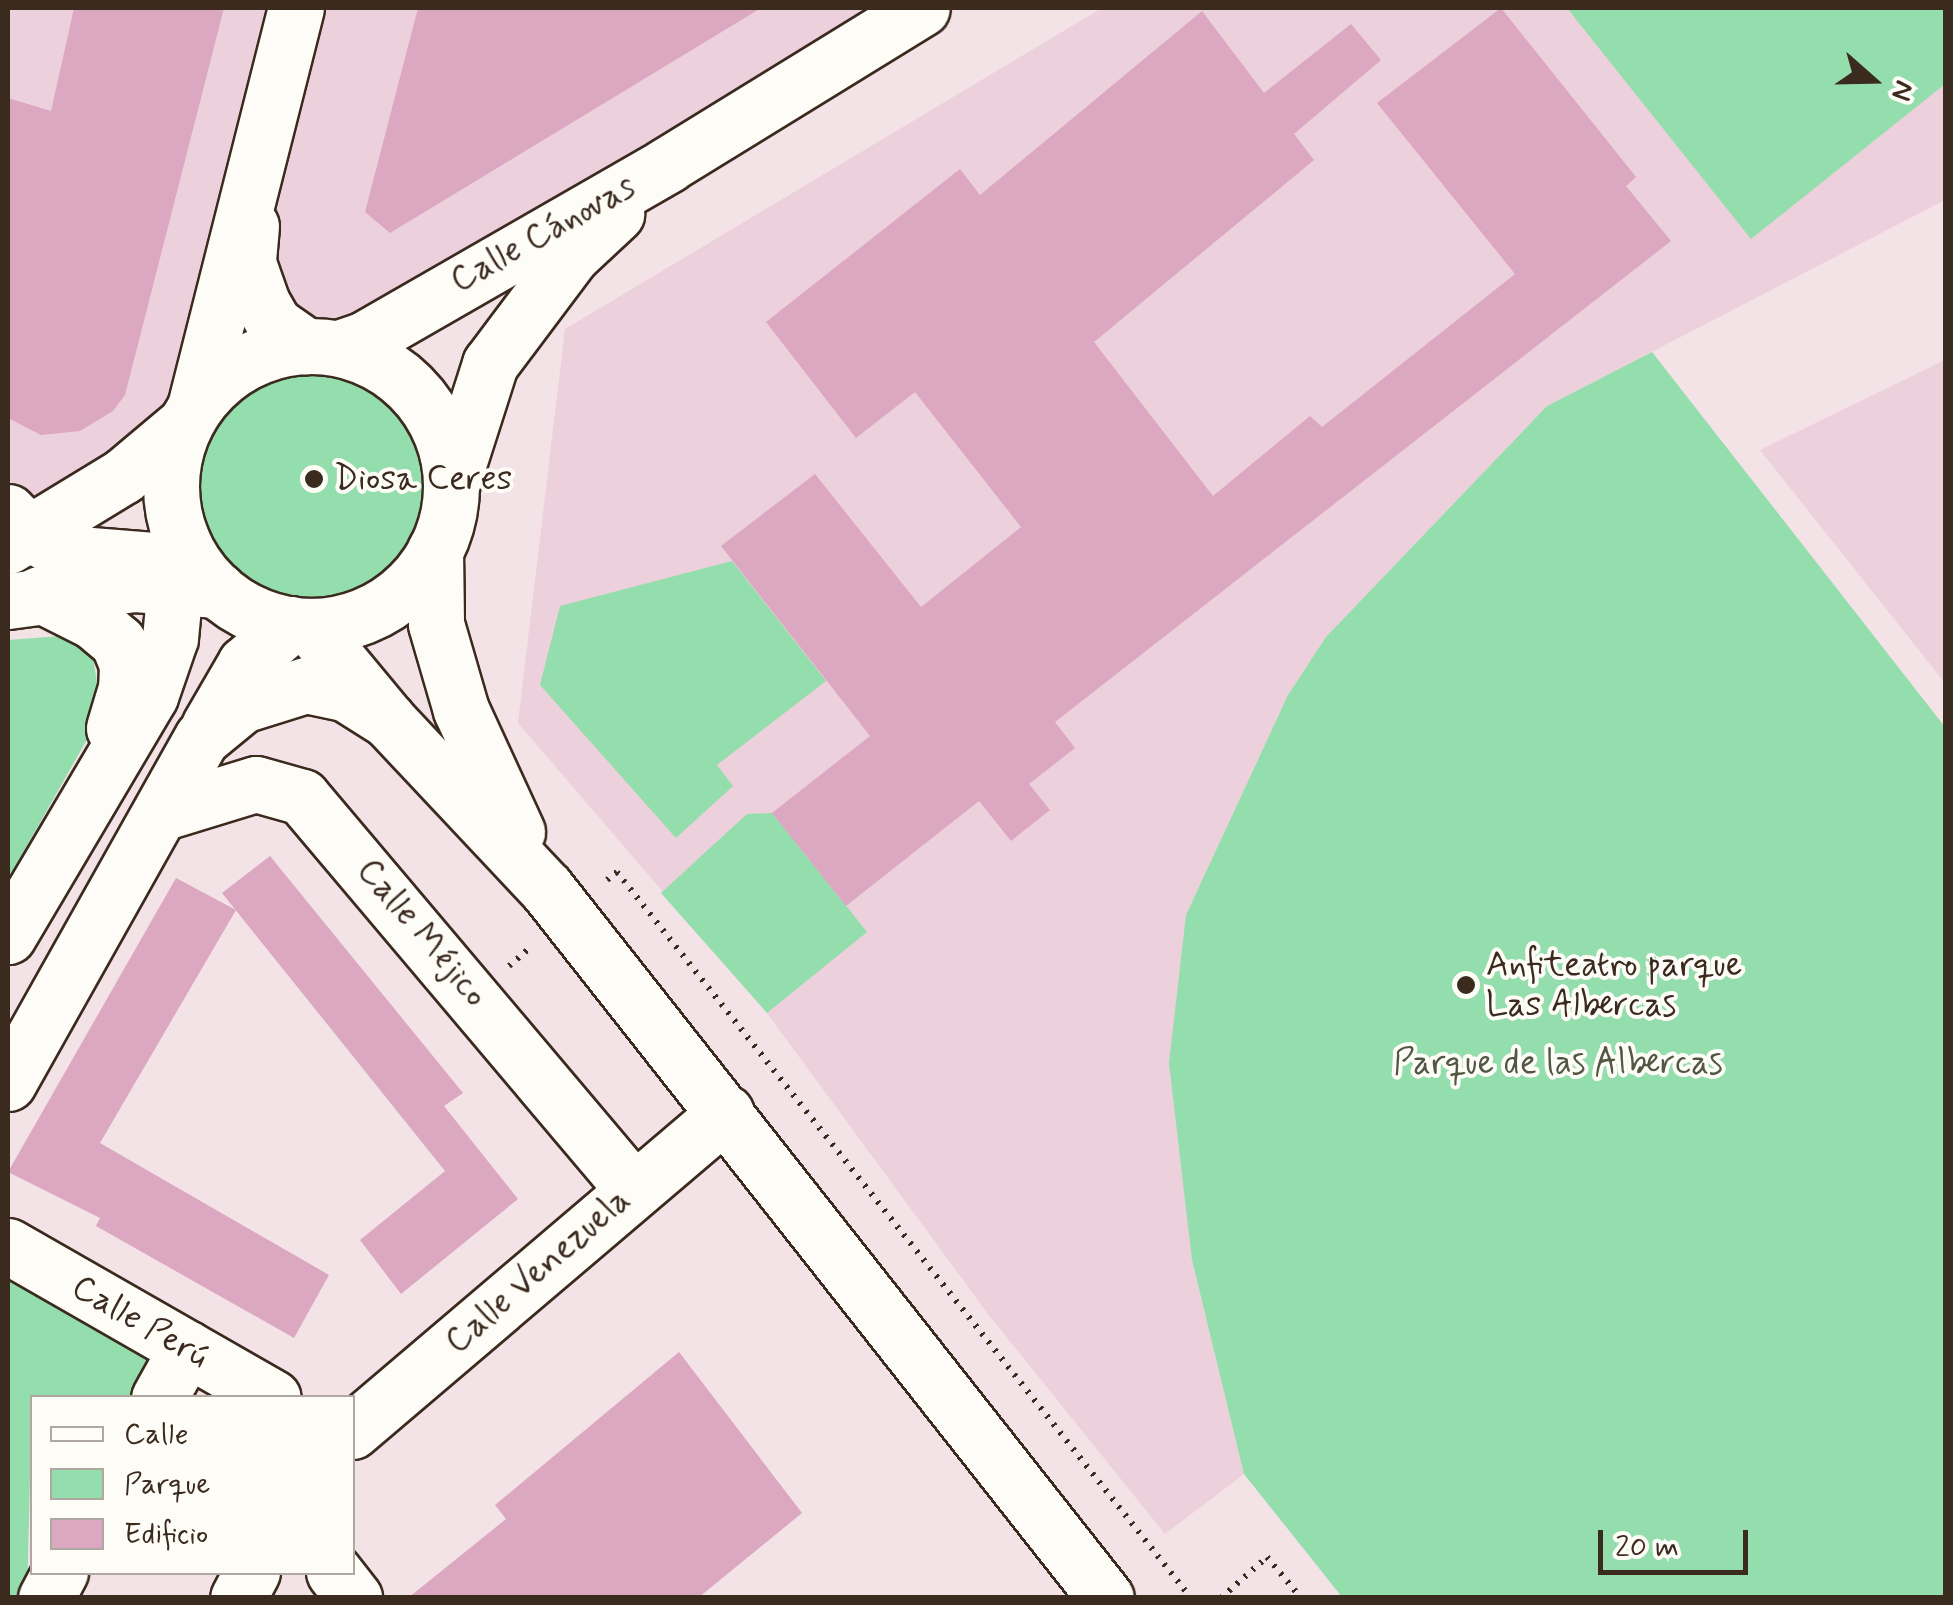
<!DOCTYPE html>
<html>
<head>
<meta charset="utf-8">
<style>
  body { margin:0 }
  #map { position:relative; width:1953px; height:1605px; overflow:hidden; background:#f3e2e6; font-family:Mynerve,sans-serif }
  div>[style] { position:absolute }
  .built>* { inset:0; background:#ecd0db }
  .green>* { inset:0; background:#94ddac }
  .round { border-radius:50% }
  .building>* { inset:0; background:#dca7c0 }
  .path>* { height:6px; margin-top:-3px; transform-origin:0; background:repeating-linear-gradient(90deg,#3b2a1e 0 2.5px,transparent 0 10.5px) }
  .roads { filter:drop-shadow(2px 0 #3b2a1e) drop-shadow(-2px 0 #3b2a1e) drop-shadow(0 2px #3b2a1e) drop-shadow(0 -2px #3b2a1e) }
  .street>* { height:55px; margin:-27.5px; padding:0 27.5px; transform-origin:27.5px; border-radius:27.5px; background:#fdfcf7 }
  .secondary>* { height:55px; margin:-27.5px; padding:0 27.5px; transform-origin:27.5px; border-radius:27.5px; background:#fdfcf7 }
  .secondary>.ring { margin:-27.5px; padding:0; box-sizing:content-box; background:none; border:55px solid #fdfcf7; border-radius:50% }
  .primary>* { height:55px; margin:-27.5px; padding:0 27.5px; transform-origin:27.5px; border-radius:27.5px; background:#fdfcf7 }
  .dots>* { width:28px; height:28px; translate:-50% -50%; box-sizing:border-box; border:5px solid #fdfcf7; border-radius:50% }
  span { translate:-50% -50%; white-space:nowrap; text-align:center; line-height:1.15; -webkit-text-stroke:8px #fdfcf7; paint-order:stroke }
  .street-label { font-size:35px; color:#3b2a1e }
  .poi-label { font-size:35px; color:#3b2a1e }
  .left { translate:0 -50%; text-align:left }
  .park-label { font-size:35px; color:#515742 }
  .frame { position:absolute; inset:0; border:10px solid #3b2a1e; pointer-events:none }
  .legend { position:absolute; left:30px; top:1395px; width:325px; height:180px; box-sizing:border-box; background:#fdfcf7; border:2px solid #afa8a0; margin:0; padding:12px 18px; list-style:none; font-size:30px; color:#3b2a1e }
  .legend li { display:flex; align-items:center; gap:20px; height:50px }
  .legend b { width:50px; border:2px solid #afa8a0 }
  .north { position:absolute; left:1823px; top:30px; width:100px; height:100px; -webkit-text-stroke:8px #fdfcf7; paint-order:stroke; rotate:110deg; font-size:28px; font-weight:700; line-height:40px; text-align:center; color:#3b2a1e }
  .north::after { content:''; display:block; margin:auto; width:35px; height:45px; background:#3b2a1e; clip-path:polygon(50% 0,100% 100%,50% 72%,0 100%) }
  .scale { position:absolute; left:1598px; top:1530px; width:150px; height:45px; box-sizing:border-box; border:5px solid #3b2a1e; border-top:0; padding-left:12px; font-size:30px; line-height:35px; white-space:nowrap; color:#3b2a1e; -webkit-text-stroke:8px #fdfcf7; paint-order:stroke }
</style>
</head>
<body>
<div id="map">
  <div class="built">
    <i style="clip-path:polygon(8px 8px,922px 8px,306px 346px,263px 353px,237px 367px,48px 498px,8px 485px)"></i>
    <i style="clip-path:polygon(1102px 8px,1945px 8px,1945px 200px,1547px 406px,1326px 637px,1288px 695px,1186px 915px,1192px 1260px,1244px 1474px,1165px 1534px,988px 1314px,767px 1013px,518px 723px,565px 329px)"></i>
    <i style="clip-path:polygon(1945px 360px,1945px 683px,1760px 450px)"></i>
  </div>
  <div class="green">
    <i style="clip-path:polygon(1567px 8px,1945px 8px,1945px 84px,1751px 239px)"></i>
    <i class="round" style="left:174px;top:347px;width:276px;height:276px"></i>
    <i style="clip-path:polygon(1652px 352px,1945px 727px,1945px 1597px,1342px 1597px,1244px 1474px,1192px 1260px,1169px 1063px,1186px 915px,1288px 695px,1326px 637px,1547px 406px)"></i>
    <i style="clip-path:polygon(732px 561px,826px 681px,717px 765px,733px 786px,676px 838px,540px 685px,560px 606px)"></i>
    <i style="clip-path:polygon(61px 636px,93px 658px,102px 713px,8px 879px,8px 640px)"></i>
    <i style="clip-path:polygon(772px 813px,867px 932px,767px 1013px,661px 893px,747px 814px)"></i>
    <i style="clip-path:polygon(8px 1264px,164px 1353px,139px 1397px,32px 1398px,27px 1597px,8px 1597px)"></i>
  </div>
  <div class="building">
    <i style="clip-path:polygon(74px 8px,224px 8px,125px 395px,113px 411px,80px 431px,41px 435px,8px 418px,8px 98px,51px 111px)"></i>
    <i style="clip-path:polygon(418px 8px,761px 8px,390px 233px,365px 212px)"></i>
    <i style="clip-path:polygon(1501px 8px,1636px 177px,1626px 186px,1671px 241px,1055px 722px,1075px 748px,1029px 784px,1050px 810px,1011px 841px,979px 801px,846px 906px,772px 813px,870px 736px,721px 546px,815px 474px,921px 607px,1021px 527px,915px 392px,856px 438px,766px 322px,960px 169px,980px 195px,1202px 11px,1264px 93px,1351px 24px,1381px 60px,1294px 134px,1314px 160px,1094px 342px,1213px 496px,1310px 416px,1322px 427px,1515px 274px,1377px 103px)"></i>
    <i style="clip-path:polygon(270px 856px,463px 1093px,444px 1106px,518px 1199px,401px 1294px,360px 1240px,445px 1171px,222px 893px)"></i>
    <i style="clip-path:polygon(176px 878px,236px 910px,100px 1143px,329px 1275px,294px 1338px,96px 1226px,100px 1218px,8px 1172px)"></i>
    <i style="clip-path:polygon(679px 1352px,802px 1513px,698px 1598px,408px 1598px,506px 1519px,495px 1505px)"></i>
  </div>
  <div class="path">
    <i style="left:607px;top:880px;width:13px;rotate:-39deg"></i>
    <i style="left:617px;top:872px;width:926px;rotate:51.67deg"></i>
    <i style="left:509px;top:966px;width:28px;rotate:-41deg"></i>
    <i style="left:1221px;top:1598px;width:62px;rotate:-41.7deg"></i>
    <i style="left:1267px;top:1557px;width:53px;rotate:50.3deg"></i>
  </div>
  <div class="roads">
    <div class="street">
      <i style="left:8px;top:512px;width:30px;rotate:45deg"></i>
      <i style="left:29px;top:533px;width:42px;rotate:28.4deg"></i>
      <i style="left:66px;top:553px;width:128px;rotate:4.5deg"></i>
      <i style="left:39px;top:594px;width:60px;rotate:26.6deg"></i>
      <i style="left:93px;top:621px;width:33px;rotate:40deg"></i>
      <i style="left:118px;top:642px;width:24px;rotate:68deg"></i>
      <i style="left:127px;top:664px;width:24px;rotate:92deg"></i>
      <i style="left:126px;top:688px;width:42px;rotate:106.7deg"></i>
      <i style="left:209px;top:726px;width:72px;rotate:-59.9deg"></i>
      <i style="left:245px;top:664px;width:61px;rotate:-41deg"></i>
      <i style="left:161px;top:813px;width:99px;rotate:-17deg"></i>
      <i style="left:256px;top:784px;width:48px;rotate:15.8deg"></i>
      <i style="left:302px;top:797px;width:513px;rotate:49.82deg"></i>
      <i style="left:8px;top:936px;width:279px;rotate:-59.4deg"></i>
      <i style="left:150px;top:696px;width:61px;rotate:-71deg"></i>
      <i style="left:170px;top:638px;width:103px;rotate:-84.5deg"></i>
      <i style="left:8px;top:1083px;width:396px;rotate:-60.7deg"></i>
      <i style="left:202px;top:738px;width:52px;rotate:-39.5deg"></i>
      <i style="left:242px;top:705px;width:67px;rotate:-17.4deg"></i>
      <i style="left:306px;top:685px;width:40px;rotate:12deg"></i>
      <i style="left:345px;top:693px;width:51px;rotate:32.1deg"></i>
      <i style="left:8px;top:1246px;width:305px;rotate:29.8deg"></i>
      <i style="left:159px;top:1398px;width:57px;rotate:-60.8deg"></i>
      <i style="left:352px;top:1431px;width:491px;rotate:-40.4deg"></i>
      <i style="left:334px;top:1572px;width:33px;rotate:52deg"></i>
      <i style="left:46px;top:1598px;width:30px;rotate:-62deg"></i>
      <i style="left:238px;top:1598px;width:30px;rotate:-62deg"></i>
    </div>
    <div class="secondary">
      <i class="ring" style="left:171px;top:346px;width:225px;height:225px"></i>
      <i style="left:339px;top:348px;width:28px;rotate:-19deg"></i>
      <i style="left:365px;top:339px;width:349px;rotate:-29.9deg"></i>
      <i style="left:667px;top:165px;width:299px;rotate:-31.6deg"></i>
      <i style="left:453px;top:480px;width:122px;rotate:-72.3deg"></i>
      <i style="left:490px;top:364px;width:135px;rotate:-53.1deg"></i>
      <i style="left:571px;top:256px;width:62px;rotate:-43deg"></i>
      <i style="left:8px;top:546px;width:135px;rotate:-31.3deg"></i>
      <i style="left:123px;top:476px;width:82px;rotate:-40.1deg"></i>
      <i style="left:435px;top:550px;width:74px;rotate:89.2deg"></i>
      <i style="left:436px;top:624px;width:90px;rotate:73.8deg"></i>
      <i style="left:461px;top:710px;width:134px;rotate:65.3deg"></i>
      <i style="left:8px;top:601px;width:127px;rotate:-7.7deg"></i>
      <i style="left:134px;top:584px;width:84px;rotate:4.1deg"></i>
      <i style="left:310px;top:626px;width:122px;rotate:50.3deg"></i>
      <i style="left:388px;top:720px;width:231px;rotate:46.8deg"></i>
      <i style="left:546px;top:888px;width:904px;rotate:51.74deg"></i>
    </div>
    <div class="primary">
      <i style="left:251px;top:226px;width:37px;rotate:95deg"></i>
      <i style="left:248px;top:263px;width:42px;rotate:70.7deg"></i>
      <i style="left:262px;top:303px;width:24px;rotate:60deg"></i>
      <i style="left:274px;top:324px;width:39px;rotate:35deg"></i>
      <i style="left:195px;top:407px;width:412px;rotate:-75.8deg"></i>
    </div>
  </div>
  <div class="dots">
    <i style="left:314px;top:479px;background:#3b2a1e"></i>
    <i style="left:1466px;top:985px;background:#3b2a1e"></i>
  </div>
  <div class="street-label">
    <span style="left:543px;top:234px;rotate:-29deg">Calle Cánovas</span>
    <span style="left:422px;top:933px;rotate:50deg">Calle Méjico</span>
    <span style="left:538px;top:1271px;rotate:-41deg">Calle Venezuela</span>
    <span style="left:140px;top:1322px;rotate:30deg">Calle Perú</span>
  </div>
  <div class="poi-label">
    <span class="left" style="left:334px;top:479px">Diosa Ceres</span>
    <span class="left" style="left:1486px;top:985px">Anfiteatro parque<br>Las Albercas</span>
  </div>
  <div class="park-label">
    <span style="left:1558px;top:1063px">Parque de las Albercas</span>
  </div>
  <div class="frame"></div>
  <ul class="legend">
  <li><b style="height:12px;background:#fdfcf7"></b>Calle</li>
  <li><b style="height:28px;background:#94ddac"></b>Parque</li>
  <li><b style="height:28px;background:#dca7c0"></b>Edificio</li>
  </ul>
  <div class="north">N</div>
  <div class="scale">20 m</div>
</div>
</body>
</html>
